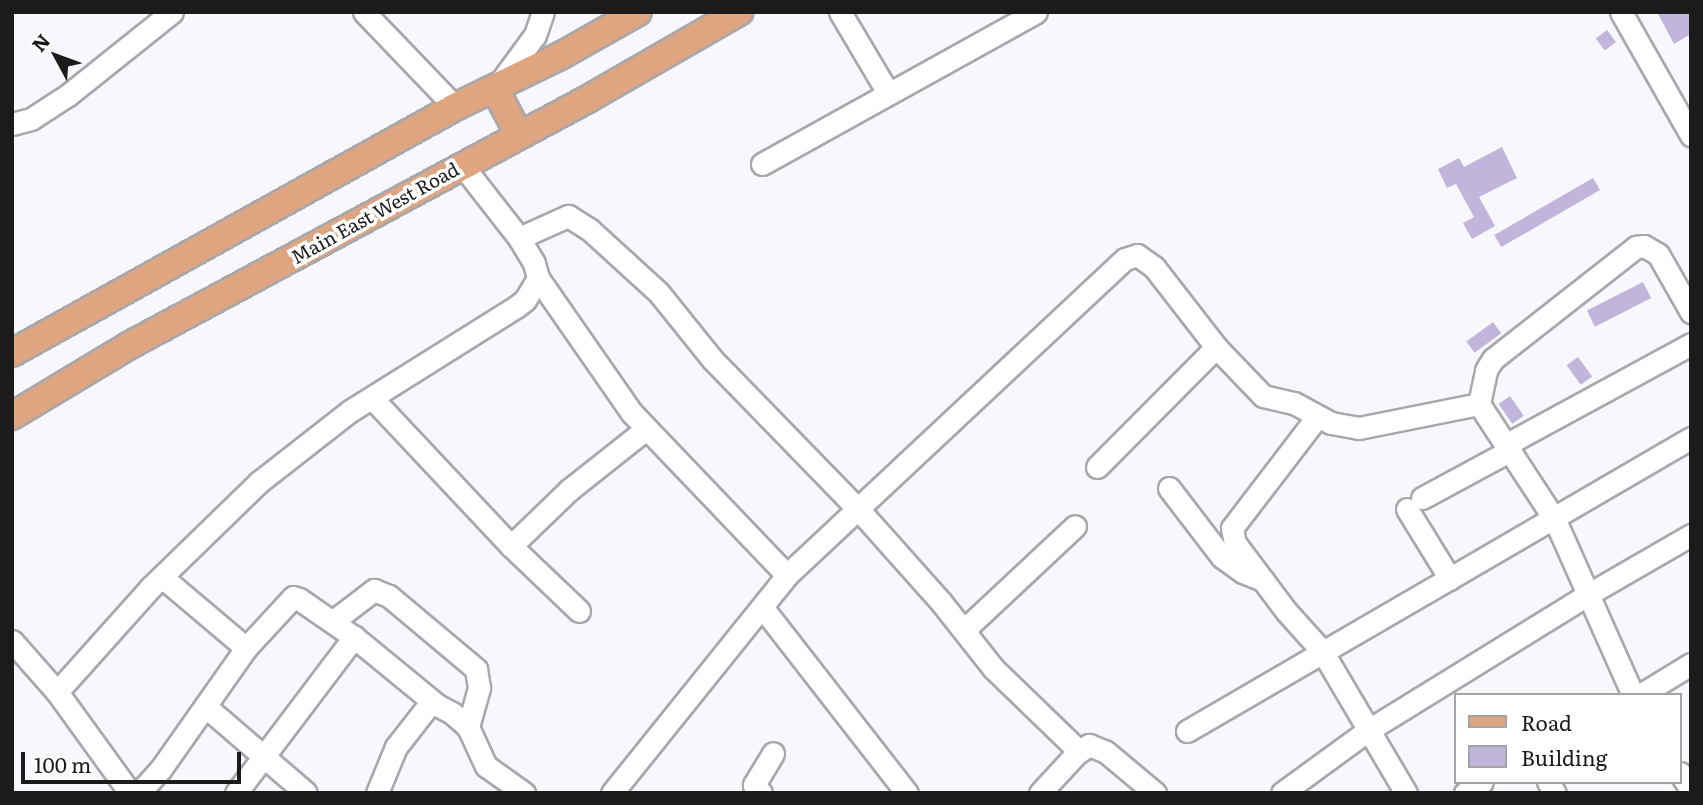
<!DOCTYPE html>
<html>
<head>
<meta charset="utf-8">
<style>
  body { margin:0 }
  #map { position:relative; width:1703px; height:805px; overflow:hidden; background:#f8f7fb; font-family:Literata,serif }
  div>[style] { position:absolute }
  .building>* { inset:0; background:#c0b5da; transform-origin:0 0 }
  .roads { filter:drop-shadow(2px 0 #a8a7ab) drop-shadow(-2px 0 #a8a7ab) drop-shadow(0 2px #a8a7ab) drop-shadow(0 -2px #a8a7ab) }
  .minor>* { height:21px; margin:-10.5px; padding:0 10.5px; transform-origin:10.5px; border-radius:10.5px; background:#fff }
  .major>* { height:26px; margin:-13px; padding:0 13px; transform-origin:13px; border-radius:13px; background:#dfa580 }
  span { translate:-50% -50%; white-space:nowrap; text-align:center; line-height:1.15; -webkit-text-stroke:7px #fff; paint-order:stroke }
  .street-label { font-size:19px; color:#1c1b1c }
  .frame { position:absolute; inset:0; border:14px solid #1c1b1c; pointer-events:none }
  .legend { position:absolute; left:1454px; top:693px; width:228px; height:91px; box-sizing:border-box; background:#fff; border:2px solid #a4a4a4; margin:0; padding:9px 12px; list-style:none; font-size:21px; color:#1c1b1c }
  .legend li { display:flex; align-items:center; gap:14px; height:35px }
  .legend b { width:35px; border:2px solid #a4a4a4 }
  .north { position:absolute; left:21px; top:21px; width:70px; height:70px; -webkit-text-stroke:5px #fff; paint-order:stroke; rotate:311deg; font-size:19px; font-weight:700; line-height:28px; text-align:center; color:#1c1b1c }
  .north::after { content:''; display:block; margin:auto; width:24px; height:32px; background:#1c1b1c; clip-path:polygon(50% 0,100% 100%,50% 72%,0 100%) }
  .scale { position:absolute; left:21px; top:752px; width:220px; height:32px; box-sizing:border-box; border:4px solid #1c1b1c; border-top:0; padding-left:9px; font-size:21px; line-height:24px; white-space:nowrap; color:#1c1b1c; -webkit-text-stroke:5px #fff; paint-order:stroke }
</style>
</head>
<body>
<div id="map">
  <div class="building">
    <i style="clip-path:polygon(1657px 12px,1691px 12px,1691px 34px,1674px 44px)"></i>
    <i style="left:1607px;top:30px;width:15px;height:14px;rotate:53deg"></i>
    <i style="clip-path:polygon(1502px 147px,1517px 178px,1479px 197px,1495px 226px,1472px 239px,1463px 223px,1474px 217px,1456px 184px,1447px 188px,1438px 169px,1459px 158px,1464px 167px)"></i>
    <i style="left:1593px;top:178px;width:14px;height:114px;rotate:60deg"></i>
    <i style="left:1643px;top:282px;width:18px;height:63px;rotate:63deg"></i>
    <i style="left:1493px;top:322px;width:14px;height:33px;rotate:54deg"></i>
    <i style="left:1578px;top:357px;width:24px;height:14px;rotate:54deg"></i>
    <i style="left:1510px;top:396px;width:24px;height:14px;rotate:55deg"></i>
  </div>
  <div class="roads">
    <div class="minor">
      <i style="left:364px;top:12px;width:132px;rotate:46.2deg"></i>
      <i style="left:840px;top:12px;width:94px;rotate:59.3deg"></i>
      <i style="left:1621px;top:12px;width:142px;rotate:60.4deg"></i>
      <i style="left:499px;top:84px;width:61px;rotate:-53.7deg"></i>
      <i style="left:535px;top:35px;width:24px;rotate:-71deg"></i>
      <i style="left:12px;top:124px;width:20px;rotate:-15deg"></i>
      <i style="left:31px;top:119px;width:44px;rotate:-33deg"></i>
      <i style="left:68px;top:95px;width:133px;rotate:-38.6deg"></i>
      <i style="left:762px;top:164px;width:313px;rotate:-29deg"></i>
      <i style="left:462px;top:165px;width:93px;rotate:52deg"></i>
      <i style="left:519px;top:238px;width:29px;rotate:59deg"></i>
      <i style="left:534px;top:263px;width:16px;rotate:75deg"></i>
      <i style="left:538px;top:278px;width:165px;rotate:55.2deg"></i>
      <i style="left:632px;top:413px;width:224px;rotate:46.3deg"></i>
      <i style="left:519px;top:238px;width:54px;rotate:-24.2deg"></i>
      <i style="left:568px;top:216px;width:25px;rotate:32deg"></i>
      <i style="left:589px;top:229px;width:95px;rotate:42.4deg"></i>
      <i style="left:659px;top:293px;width:85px;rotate:51.2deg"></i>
      <i style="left:712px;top:359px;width:211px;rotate:45.8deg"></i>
      <i style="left:859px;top:510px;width:123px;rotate:48.3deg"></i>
      <i style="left:941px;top:602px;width:85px;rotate:51.7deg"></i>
      <i style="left:994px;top:669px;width:118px;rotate:44deg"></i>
      <i style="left:372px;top:398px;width:203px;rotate:46.8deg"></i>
      <i style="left:511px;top:546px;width:94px;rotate:43.7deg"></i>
      <i style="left:1479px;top:404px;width:35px;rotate:-78deg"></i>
      <i style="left:1486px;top:370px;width:13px;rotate:-58deg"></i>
      <i style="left:1493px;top:359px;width:182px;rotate:-38.1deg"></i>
      <i style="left:1636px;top:247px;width:8px;rotate:-7deg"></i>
      <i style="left:1644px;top:246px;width:16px;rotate:30deg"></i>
      <i style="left:1658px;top:254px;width:67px;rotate:60.4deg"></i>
      <i style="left:1317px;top:417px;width:140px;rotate:127.4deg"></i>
      <i style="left:1232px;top:528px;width:15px;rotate:79deg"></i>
      <i style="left:1235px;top:543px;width:85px;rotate:53.1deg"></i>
      <i style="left:1286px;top:611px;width:54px;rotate:48deg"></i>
      <i style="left:1322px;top:651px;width:165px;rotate:59.4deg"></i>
      <i style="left:1507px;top:444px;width:209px;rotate:-28.5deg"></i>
      <i style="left:1097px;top:467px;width:169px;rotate:-45.2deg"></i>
      <i style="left:1169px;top:488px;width:87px;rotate:52.5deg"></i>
      <i style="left:1222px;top:557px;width:26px;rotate:36deg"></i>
      <i style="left:1243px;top:572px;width:22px;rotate:22deg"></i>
      <i style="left:1422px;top:498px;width:101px;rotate:-28.3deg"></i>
      <i style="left:1407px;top:509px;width:82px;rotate:58.4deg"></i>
      <i style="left:511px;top:546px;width:81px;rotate:-44deg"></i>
      <i style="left:569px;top:490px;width:98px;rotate:-38.4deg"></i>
      <i style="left:162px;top:577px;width:110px;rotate:40.2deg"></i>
      <i style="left:762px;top:607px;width:236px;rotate:52.1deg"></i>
      <i style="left:332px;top:622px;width:53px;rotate:-37.3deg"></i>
      <i style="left:374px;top:590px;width:16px;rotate:22deg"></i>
      <i style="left:389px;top:596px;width:114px;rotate:40deg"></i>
      <i style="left:476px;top:669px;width:19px;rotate:81deg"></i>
      <i style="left:479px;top:688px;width:41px;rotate:105.8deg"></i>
      <i style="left:964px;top:630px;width:152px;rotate:-43.1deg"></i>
      <i style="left:12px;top:641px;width:68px;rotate:48.6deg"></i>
      <i style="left:57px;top:692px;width:140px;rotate:-48.2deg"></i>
      <i style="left:150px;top:588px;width:152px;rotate:-44.2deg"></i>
      <i style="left:259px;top:482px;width:115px;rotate:-38deg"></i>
      <i style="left:350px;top:411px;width:196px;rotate:-32.1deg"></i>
      <i style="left:516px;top:307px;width:11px;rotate:-38deg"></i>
      <i style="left:525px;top:300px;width:26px;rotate:-59deg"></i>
      <i style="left:57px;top:692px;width:125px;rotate:54.1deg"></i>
      <i style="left:1640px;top:695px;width:60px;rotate:-31.3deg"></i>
      <i style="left:205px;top:706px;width:133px;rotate:40.7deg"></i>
      <i style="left:1187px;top:731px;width:583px;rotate:-30.17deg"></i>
      <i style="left:1680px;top:773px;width:20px;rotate:57deg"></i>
      <i style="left:1548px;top:782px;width:13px;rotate:58deg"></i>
      <i style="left:139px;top:793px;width:31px;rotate:-48deg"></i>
      <i style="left:160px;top:770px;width:149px;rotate:-54.8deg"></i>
      <i style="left:246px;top:648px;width:69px;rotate:-47.3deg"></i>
      <i style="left:293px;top:597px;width:6px;rotate:18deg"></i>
      <i style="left:299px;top:599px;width:67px;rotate:34.6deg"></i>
      <i style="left:354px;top:637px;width:107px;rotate:39.3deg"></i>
      <i style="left:437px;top:705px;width:17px;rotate:28deg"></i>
      <i style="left:452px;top:713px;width:21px;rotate:41deg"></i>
      <i style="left:468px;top:727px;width:43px;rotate:65.2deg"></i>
      <i style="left:486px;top:766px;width:47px;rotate:35.4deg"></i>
      <i style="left:236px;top:793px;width:196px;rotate:-52.9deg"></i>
      <i style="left:377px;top:793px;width:50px;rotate:-67.6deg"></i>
      <i style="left:396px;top:747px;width:58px;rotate:-52deg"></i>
      <i style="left:612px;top:793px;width:280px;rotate:-51.2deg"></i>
      <i style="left:787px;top:575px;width:463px;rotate:-43.1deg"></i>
      <i style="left:1125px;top:259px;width:13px;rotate:-18deg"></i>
      <i style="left:1137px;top:255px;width:21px;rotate:35deg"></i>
      <i style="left:1154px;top:267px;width:101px;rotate:52.2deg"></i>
      <i style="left:1216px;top:347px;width:68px;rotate:46.2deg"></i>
      <i style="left:1263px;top:396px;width:32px;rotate:13deg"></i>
      <i style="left:1294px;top:403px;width:42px;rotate:28.4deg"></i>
      <i style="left:1331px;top:423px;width:28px;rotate:10deg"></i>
      <i style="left:1359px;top:428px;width:122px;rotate:-11.3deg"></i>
      <i style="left:1479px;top:404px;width:139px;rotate:56.8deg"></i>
      <i style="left:1555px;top:520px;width:192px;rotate:66deg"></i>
      <i style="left:761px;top:793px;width:11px;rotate:-131deg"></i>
      <i style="left:754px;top:785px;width:37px;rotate:-59deg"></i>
      <i style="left:1040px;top:793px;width:53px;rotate:-47.3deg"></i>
      <i style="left:1076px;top:754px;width:16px;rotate:-35deg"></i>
      <i style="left:1089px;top:745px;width:18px;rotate:22deg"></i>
      <i style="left:1106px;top:752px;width:64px;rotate:39.9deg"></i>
      <i style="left:1282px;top:793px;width:105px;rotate:-36.1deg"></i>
      <i style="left:1367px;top:731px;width:259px;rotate:-31.7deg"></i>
      <i style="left:1587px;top:595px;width:120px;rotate:-30deg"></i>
      <i style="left:1465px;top:793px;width:20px;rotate:-33deg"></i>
    </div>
    <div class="major">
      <i style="left:495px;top:89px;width:52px;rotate:62.4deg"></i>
      <i style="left:12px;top:353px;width:507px;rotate:-29.04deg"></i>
      <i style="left:455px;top:107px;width:119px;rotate:-25.9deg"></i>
      <i style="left:562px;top:55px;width:87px;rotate:-29.5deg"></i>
      <i style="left:12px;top:416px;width:138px;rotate:-31deg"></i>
      <i style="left:130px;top:345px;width:518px;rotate:-28.25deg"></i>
      <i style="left:586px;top:100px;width:177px;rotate:-29.9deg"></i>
    </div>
  </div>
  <div class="street-label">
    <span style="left:375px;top:213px;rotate:-29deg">Main East West Road</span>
  </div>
  <div class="frame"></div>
  <ul class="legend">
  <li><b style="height:9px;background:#dfa580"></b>Road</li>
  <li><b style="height:19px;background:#c0b5da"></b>Building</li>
  </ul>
  <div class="north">N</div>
  <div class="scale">100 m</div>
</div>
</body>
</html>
